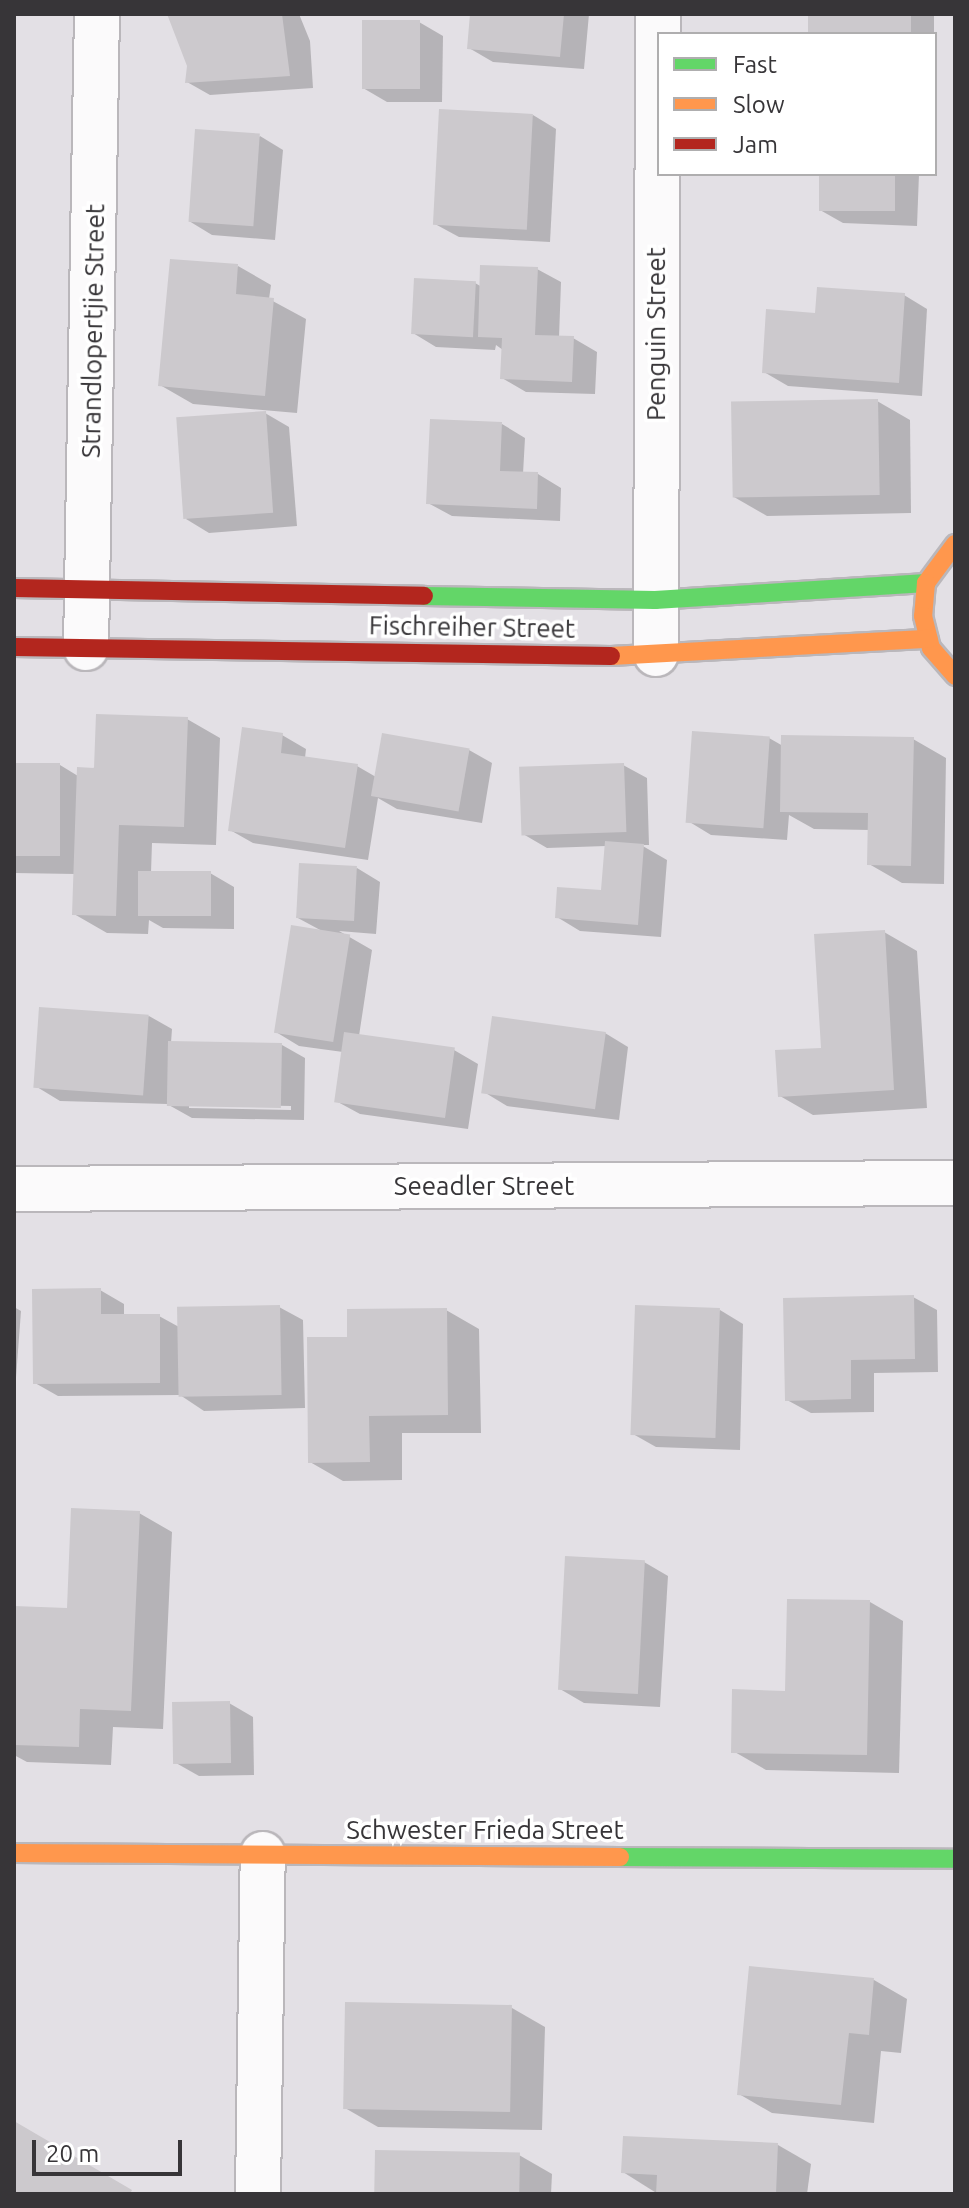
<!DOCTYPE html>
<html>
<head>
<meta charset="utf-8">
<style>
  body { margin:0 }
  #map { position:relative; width:969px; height:2208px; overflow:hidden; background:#e3e0e5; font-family:Ubuntu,sans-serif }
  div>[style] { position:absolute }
  .shadow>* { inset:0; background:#0003; transform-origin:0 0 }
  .building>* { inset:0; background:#ccc9cd; transform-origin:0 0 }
  .roads { filter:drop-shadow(2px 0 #bab7bb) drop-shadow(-2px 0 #bab7bb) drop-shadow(0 2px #bab7bb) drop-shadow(0 -2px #bab7bb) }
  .street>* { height:44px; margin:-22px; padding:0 22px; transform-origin:22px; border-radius:22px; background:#fbfafb }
  .fast>* { height:18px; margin:-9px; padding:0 9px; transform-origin:9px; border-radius:9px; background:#63d668 }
  .slow>* { height:18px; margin:-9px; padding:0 9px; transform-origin:9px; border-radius:9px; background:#ff974d }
  .jam>* { height:18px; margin:-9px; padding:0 9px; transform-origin:9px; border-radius:9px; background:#b3261e }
  span { translate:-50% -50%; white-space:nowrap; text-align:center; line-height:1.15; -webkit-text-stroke:7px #fff; paint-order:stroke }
  .street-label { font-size:26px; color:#373538 }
  .frame { position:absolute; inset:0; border:16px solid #373538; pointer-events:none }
  .legend { position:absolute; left:657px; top:32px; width:280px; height:144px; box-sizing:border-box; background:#fff; border:2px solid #afaeaf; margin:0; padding:10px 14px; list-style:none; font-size:24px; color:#373538 }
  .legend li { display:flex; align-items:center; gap:16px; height:40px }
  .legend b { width:40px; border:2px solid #afaeaf }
  .scale { position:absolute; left:32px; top:2140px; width:150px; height:36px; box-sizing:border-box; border:4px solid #373538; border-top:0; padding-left:10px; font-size:24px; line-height:28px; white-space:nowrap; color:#373538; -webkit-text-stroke:6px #fff; paint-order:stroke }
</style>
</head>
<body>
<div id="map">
  <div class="shadow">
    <i style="clip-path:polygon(169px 14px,299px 14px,310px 41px,313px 88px,210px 95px,187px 82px,189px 65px)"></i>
    <i style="clip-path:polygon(472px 14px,589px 14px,584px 69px,493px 62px,469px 48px)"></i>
    <i style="left:810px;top:14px;width:124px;height:20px"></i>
    <i style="clip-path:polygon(419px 22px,443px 36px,442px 102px,387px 102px,363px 88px)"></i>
    <i style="clip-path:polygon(533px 115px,556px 129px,550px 242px,459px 237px,435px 224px)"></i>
    <i style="clip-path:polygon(260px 136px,283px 150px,275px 240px,212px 235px,189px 221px)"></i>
    <i style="clip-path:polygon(821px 174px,919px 174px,917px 226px,843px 223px,820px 210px)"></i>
    <i style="clip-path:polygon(238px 266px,271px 285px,269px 299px,306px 319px,297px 413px,193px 404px,160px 385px)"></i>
    <i style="clip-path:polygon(537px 269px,561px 282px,559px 338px,573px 338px,597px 352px,595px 394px,526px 392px,502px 378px,503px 350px,496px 345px,495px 350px,436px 347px,413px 333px,475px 283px,482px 287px)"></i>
    <i style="clip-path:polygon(904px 295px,927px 309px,922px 396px,788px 386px,764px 372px,816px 315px)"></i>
    <i style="clip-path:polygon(877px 401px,910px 420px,911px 513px,767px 516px,734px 497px)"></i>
    <i style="clip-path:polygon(265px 413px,289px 427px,297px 526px,209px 533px,186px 519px)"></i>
    <i style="clip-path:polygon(502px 424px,525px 438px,523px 474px,538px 474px,561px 488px,560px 521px,452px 516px,428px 503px)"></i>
    <i style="clip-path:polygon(187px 719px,220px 738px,216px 845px,152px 843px,151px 873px,210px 873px,234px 887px,234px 929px,163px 928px,149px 920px,148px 934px,107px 933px,74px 914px,75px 874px,14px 873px,14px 765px,60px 765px,78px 776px)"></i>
    <i style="clip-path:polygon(282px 735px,306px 749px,305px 758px,357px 766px,376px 777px,469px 750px,492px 763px,482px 823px,397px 809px,378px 798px,368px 860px,253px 843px,230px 830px)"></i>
    <i style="clip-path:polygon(769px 738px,783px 746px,913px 739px,946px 758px,944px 884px,902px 883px,869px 864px,870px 830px,814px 829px,789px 815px,787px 840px,711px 835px,688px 821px)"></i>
    <i style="clip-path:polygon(623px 765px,647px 778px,649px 845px,641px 845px,667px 860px,661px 937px,580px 931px,557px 917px,603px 892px,606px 846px,547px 848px,523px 834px)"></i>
    <i style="clip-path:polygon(357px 868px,380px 882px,376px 934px,339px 931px,372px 950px,359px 1036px,454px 1050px,478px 1064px,468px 1129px,360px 1114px,336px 1101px,343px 1052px,299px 1046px,276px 1032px,322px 931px,296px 917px)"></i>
    <i style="clip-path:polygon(884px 932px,917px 951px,927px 1108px,813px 1115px,780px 1096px,823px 1049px)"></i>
    <i style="clip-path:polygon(evenodd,149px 1016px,172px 1029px,171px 1043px,282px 1045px,305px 1058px,304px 1120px,192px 1118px,167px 1104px,60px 1101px,37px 1087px,149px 1016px,189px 1104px,291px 1106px,291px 1110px,189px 1108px,189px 1104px)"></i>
    <i style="clip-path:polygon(605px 1033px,628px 1047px,619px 1120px,507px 1106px,484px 1092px)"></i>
    <i style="clip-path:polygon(100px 1290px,124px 1304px,124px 1316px,159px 1316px,179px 1327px,279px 1307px,303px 1320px,305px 1408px,204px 1411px,180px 1395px,58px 1396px,35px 1383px)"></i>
    <i style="clip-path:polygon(913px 1297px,937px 1310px,938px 1372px,874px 1373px,874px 1412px,811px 1413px,787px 1400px)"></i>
    <i style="clip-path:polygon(14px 1307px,21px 1311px,15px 1391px,14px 1391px)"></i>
    <i style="clip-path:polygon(446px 1310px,479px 1329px,481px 1433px,402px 1433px,402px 1480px,343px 1481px,310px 1462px,349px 1339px)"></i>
    <i style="clip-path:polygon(720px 1310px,743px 1324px,740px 1450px,656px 1447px,633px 1434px)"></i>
    <i style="clip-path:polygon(139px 1513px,172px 1532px,163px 1729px,113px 1727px,111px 1765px,27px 1762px,14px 1755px,14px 1608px,69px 1610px)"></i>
    <i style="clip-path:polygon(644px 1562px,668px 1576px,660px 1707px,584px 1703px,560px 1689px)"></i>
    <i style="clip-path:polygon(870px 1602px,903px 1621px,899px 1773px,766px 1770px,733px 1751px)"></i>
    <i style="clip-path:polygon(229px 1703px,253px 1717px,254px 1775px,199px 1776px,176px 1763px)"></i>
    <i style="clip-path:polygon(751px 1968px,874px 1980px,907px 1999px,901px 2053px,881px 2051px,874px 2123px,772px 2113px,739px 2094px)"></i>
    <i style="clip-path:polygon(512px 2008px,545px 2027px,542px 2130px,378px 2127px,345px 2108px)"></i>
    <i style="clip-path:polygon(778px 2145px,811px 2164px,807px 2194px,658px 2194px,623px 2172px)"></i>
    <i style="clip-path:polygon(519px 2155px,552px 2174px,551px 2194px,376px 2194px)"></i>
  </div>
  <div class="building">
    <i style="clip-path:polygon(167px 14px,282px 14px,290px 76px,185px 83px,187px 66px)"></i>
    <i style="clip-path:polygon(470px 14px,564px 14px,560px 57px,467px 49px)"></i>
    <i style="left:808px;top:14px;width:103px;height:20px"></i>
    <i style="left:362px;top:20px;width:58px;height:69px"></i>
    <i style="left:439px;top:109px;width:94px;height:116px;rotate:3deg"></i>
    <i style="left:195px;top:129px;width:65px;height:93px;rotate:4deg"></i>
    <i style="left:819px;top:174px;width:76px;height:37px"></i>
    <i style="clip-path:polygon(170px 259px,238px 264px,236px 294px,274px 298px,265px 396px,158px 386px)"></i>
    <i style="clip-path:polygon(480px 265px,538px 267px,535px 335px,574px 336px,572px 382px,500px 379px,502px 338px,478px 337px)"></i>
    <i style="left:414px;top:278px;width:62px;height:56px;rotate:3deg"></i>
    <i style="clip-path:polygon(817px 287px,905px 293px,899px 383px,762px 373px,766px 309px,815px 313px)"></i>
    <i style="left:878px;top:399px;width:96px;height:147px;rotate:89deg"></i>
    <i style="left:266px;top:411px;width:102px;height:90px;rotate:86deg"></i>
    <i style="clip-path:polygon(430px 419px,502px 422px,500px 471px,538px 472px,537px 509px,426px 504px)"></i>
    <i style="clip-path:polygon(96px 714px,188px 717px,184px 827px,119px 825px,116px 916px,72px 915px,77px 767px,94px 768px)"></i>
    <i style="clip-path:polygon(242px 727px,283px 733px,281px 753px,358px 764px,345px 848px,228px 831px)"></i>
    <i style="left:692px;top:731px;width:78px;height:92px;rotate:4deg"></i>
    <i style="left:382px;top:733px;width:89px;height:64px;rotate:10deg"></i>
    <i style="clip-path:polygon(781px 735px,914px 737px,911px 866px,867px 865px,868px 813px,780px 812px)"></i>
    <i style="left:14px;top:763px;width:46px;height:93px"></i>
    <i style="left:624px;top:763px;width:69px;height:105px;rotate:88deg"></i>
    <i style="clip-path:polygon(605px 841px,644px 844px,638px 925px,555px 918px,557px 887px,601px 890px)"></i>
    <i style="left:299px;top:863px;width:58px;height:55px;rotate:3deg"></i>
    <i style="left:138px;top:871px;width:73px;height:45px"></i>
    <i style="left:291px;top:925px;width:60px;height:109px;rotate:9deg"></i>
    <i style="clip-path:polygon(885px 930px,894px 1090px,778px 1097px,775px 1050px,821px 1048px,814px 934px)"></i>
    <i style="left:39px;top:1007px;width:110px;height:81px;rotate:4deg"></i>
    <i style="left:492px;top:1016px;width:115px;height:78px;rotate:8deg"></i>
    <i style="left:344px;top:1032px;width:112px;height:71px;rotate:8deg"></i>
    <i style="left:168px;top:1041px;width:114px;height:65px;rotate:1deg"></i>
    <i style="clip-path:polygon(101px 1288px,101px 1314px,160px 1314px,160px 1383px,33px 1384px,32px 1289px)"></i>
    <i style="clip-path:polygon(914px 1295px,915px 1359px,851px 1360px,851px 1399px,785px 1401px,783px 1298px)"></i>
    <i style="left:280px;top:1305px;width:90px;height:103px;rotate:89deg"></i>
    <i style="left:635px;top:1305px;width:85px;height:130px;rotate:2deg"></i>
    <i style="clip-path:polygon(447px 1308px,448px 1415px,369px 1416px,370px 1462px,308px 1463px,307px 1337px,347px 1337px,347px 1309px)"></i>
    <i style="clip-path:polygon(71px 1508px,140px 1511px,131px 1711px,80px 1709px,79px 1747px,14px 1745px,14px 1606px,67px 1608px)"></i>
    <i style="left:565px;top:1556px;width:80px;height:134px;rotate:3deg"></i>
    <i style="clip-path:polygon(787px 1599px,870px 1600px,867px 1755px,731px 1753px,732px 1689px,785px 1691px)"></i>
    <i style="left:230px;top:1701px;width:62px;height:58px;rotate:89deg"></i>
    <i style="clip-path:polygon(749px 1966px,874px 1978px,869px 2035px,849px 2033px,841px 2105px,737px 2095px)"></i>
    <i style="left:345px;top:2002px;width:167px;height:107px;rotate:1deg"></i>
    <i style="clip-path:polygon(14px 2121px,132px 2190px,130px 2194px,14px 2194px)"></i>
    <i style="clip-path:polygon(623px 2136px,778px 2143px,776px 2194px,656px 2194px,657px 2175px,621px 2173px)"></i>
    <i style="left:375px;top:2150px;width:145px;height:44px;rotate:1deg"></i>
  </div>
  <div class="roads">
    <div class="street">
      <i style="left:86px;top:648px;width:634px;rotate:-89.01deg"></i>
      <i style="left:656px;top:654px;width:640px;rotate:-89.82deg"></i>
      <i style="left:14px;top:1189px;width:941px;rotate:-0.37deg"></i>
      <i style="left:258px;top:2194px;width:340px;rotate:-89.2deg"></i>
    </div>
    <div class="fast">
      <i style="left:424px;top:596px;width:231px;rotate:1deg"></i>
      <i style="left:655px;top:600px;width:272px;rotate:-3.6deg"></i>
      <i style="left:620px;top:1857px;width:335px;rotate:0.3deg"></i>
    </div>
    <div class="slow">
      <i style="left:955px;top:544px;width:49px;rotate:126.6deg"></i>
      <i style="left:926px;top:583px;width:33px;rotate:95deg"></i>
      <i style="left:923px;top:616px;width:33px;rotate:76deg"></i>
      <i style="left:931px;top:648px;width:37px;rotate:49deg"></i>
      <i style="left:611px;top:656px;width:318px;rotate:-3.1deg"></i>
      <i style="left:14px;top:1853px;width:606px;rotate:0.38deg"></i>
    </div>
    <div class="jam">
      <i style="left:14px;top:588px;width:410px;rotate:1.1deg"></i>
      <i style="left:14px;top:647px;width:597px;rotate:0.86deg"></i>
    </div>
  </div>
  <div class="street-label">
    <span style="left:93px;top:331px;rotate:-89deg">Strandlopertjie Street</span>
    <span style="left:656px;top:334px;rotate:-90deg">Penguin Street</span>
    <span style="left:472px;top:627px;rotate:1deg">Fischreiher Street</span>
    <span style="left:484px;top:1186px">Seeadler Street</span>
    <span style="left:485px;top:1830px">Schwester Frieda Street</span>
  </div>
  <div class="frame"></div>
  <ul class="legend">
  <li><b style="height:10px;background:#63d668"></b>Fast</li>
  <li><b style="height:10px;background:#ff974d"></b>Slow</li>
  <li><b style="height:10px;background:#b3261e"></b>Jam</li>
  </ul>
  <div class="scale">20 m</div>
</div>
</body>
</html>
